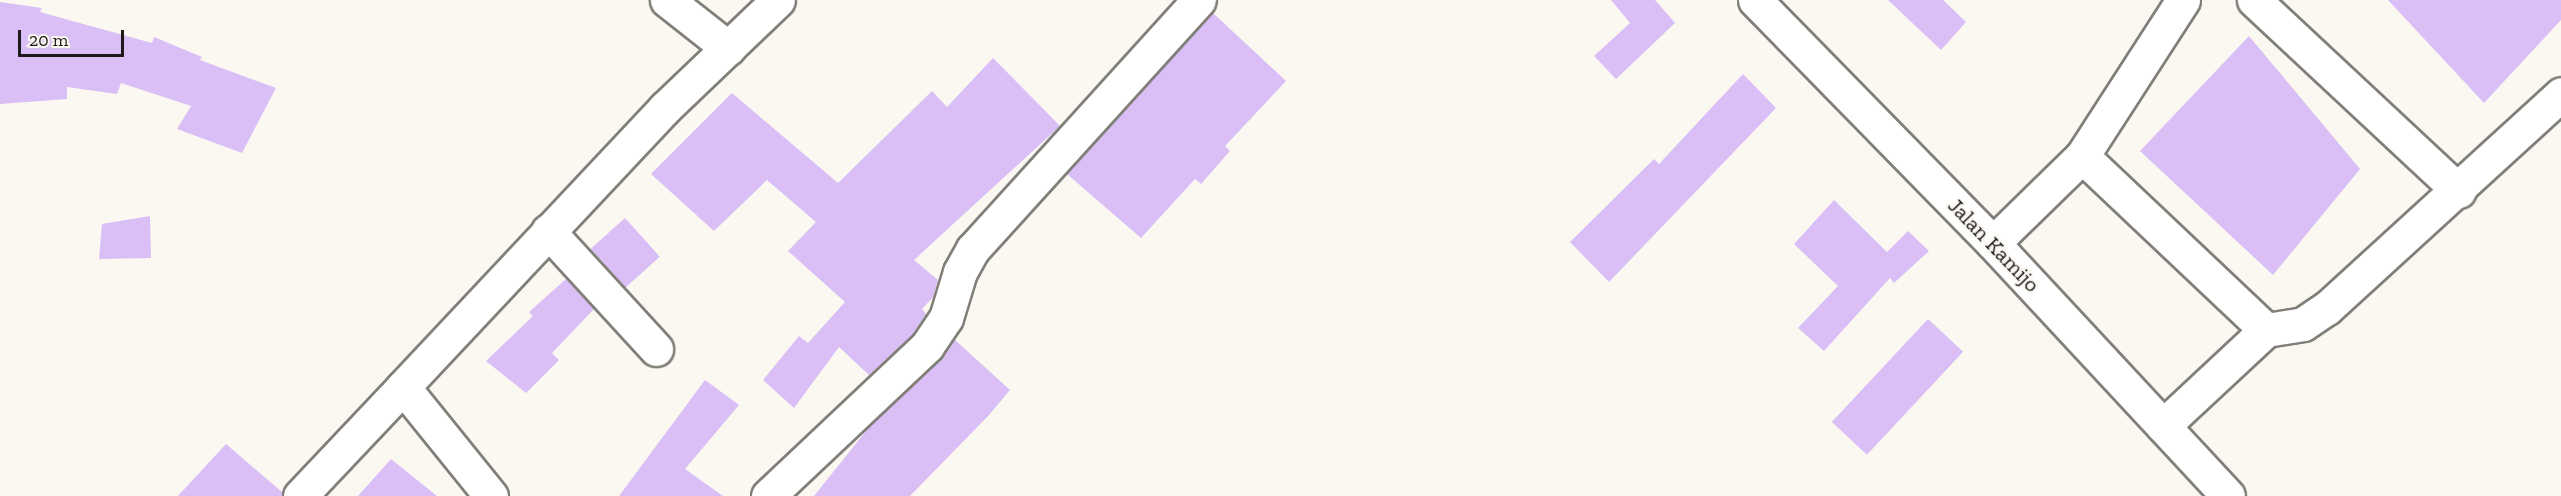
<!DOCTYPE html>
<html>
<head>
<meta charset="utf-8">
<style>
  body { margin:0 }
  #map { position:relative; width:2561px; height:496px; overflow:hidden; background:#fbf8f2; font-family:"Zilla Slab",serif }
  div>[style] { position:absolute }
  .building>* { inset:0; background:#d9bff5; transform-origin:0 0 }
  .roads { filter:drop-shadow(2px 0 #817f79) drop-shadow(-2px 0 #817f79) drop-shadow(0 2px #817f79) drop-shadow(0 -2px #817f79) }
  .minor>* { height:33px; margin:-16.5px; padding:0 16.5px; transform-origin:16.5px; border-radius:16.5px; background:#fff }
  .major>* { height:33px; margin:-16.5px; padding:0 16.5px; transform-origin:16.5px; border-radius:16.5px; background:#fff }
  span { translate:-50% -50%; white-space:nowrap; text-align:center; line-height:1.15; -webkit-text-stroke:4.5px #fbf8f2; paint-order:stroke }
  .street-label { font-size:22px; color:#1c1b19 }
  .scale { position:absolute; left:18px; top:30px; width:106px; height:27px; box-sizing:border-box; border:3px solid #1c1b19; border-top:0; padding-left:8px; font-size:18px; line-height:21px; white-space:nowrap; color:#1c1b19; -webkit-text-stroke:4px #fbf8f2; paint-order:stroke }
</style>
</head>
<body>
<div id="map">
  <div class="building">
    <i style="clip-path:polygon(1611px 0,1655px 0,1675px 23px,1616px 79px,1594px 56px,1630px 23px)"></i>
    <i style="clip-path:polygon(1888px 0,1943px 0,1966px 22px,1941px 50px)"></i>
    <i style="clip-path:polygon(2388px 0,2561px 0,2561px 20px,2484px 103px)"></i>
    <i style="clip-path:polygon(0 2px,42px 8px,40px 12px,152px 43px,154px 37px,202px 57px,200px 60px,276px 88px,242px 153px,177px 129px,191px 106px,121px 83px,117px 94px,67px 87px,67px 99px,0 104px)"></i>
    <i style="clip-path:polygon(1213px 13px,1286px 81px,1225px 146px,1230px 151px,1201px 184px,1195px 179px,1141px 238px,1067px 174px)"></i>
    <i style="clip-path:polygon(2249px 36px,2360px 169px,2273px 275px,2140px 151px)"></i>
    <i style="clip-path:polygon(993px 58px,1060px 126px,914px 260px,938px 280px,933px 297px,922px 309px,926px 314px,913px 334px,869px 375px,839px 347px,794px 408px,763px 380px,799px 336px,808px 343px,845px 302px,788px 251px,816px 222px,767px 180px,714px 231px,651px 174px,732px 93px,838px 183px,932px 91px,947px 107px)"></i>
    <i style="clip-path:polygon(1743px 74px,1776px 108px,1609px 282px,1570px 242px,1654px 159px,1659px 164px)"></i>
    <i style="clip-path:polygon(1834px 200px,1887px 252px,1908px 231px,1929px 251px,1894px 283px,1890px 278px,1824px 351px,1798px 328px,1838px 286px,1794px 244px)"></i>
    <i style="clip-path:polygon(150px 216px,151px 258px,99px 259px,102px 224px)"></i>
    <i style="left:625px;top:218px;width:52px;height:46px;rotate:48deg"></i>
    <i style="clip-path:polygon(566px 279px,594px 309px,552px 353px,559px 360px,526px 393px,486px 361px,533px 316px,529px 312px)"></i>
    <i style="left:1928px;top:319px;width:48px;height:141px;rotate:43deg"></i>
    <i style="clip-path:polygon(954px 339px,1010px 390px,989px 415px,910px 496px,814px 496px,870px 426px,940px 360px)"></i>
    <i style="clip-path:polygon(705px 380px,739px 405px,685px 469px,723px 496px,619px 496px)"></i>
    <i style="clip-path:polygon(226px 444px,282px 492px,282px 496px,178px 496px)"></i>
    <i style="clip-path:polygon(391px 459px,437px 496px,358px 496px)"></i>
  </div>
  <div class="roads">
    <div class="minor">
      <i style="left:667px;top:0;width:78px;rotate:38.2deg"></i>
      <i style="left:2183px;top:0;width:186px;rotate:122.9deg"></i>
      <i style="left:2082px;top:156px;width:253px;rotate:43.4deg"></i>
      <i style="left:2254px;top:0;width:280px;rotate:43deg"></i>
      <i style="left:548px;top:231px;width:160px;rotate:47.5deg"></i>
      <i style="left:1993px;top:243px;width:124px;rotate:-44.3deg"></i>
      <i style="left:2163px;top:426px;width:141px;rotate:-43deg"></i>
      <i style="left:2266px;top:330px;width:37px;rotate:-9deg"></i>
      <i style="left:2303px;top:324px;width:29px;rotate:-34deg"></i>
      <i style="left:2327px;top:308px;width:317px;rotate:-42.4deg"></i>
      <i style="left:300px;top:496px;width:150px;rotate:-46.6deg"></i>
      <i style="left:491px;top:496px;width:140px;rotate:-128.9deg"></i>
      <i style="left:403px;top:387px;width:383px;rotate:-46.8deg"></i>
      <i style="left:665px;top:108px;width:156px;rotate:-43.7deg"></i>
      <i style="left:768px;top:496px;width:219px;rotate:-43.3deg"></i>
      <i style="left:927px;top:346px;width:34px;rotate:-56deg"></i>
      <i style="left:946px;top:318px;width:48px;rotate:-73.1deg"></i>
      <i style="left:960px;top:272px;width:26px;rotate:-61deg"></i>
      <i style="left:973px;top:249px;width:336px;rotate:-47.8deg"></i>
    </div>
    <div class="major">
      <i style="left:1755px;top:0;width:340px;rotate:45.6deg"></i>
      <i style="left:1993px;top:243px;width:345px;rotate:47.1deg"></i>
    </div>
  </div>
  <div class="street-label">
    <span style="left:1994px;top:245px;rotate:46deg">Jalan Kamijo</span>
  </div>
  <div class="scale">20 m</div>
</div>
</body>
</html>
